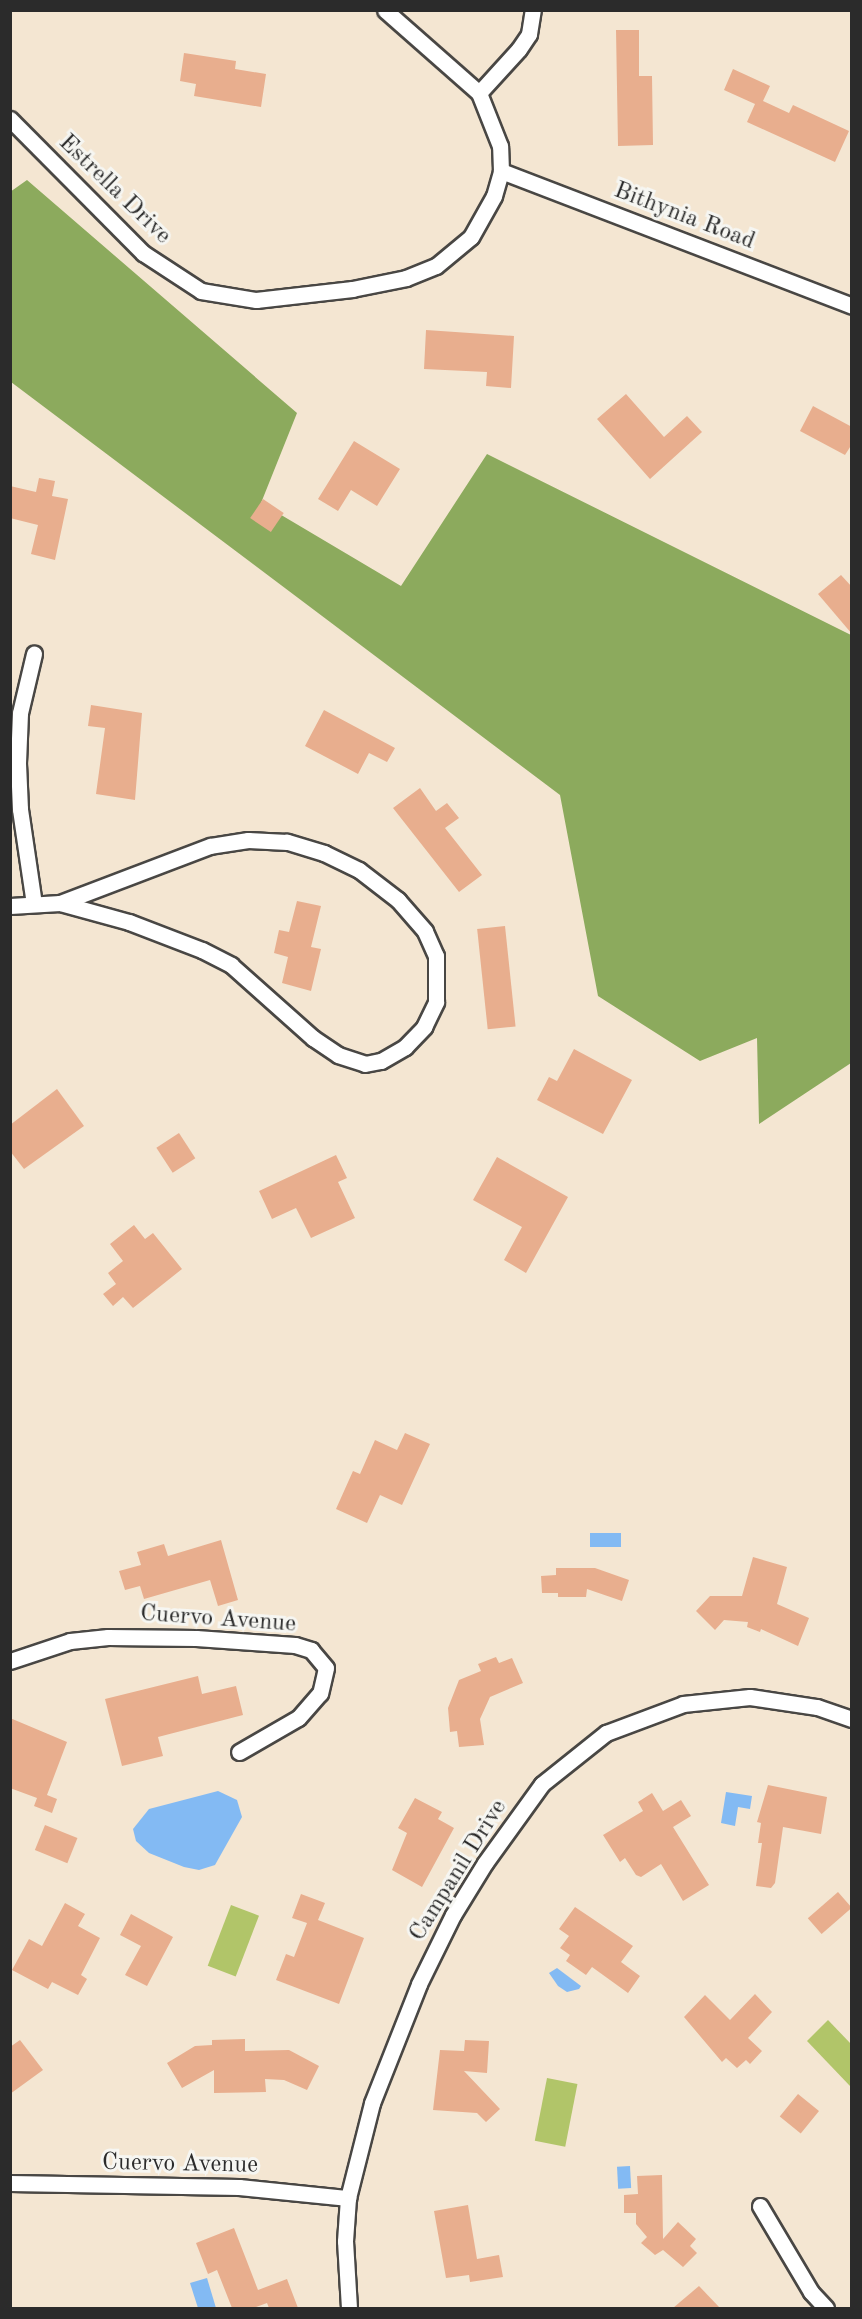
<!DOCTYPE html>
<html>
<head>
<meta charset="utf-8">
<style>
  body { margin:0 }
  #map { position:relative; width:862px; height:2319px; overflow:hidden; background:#f4e6d2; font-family:"Old Standard TT",serif }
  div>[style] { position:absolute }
  .green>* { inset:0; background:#b1c569; transform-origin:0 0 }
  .forest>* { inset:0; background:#8caa5d }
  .water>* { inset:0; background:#83baf3; transform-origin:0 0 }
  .building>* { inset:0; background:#e8ae8e; transform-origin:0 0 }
  .roads { filter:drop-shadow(2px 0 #494744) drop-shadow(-2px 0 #494744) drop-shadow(0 2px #494744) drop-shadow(0 -2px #494744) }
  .minor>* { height:15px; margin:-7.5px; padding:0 7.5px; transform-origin:7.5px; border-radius:7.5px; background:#fff }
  span { translate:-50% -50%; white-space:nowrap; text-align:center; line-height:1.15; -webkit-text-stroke:6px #f6f6f2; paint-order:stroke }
  .street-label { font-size:24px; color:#2b2b2b }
  .frame { position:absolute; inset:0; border:12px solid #2b2b2b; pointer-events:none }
</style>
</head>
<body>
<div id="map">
  <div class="green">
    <i style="left:231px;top:1905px;width:30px;height:65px;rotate:21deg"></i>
    <i style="clip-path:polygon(828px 2020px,851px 2044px,850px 2086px,807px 2041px)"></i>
    <i style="left:547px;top:2078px;width:31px;height:64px;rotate:11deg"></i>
  </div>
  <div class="forest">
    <i style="clip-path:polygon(27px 180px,297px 413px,261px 503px,401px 586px,487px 454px,851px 635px,851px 1063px,759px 1124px,757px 1038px,700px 1061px,598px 996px,560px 795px,11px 382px,10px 192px)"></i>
  </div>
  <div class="water">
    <i style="left:590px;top:1533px;width:31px;height:14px"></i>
    <i style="clip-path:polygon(218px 1791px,237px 1800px,242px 1817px,215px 1865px,199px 1870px,184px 1867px,149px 1853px,136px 1841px,133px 1829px,149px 1809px)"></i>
    <i style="clip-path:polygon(726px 1792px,752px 1796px,750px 1809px,738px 1807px,735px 1826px,721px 1823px)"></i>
    <i style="clip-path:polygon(557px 1968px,581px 1986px,579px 1989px,567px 1992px,558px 1986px,549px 1973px)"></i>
    <i style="left:630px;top:2166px;width:22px;height:13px;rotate:87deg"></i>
    <i style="clip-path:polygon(207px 2278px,216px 2308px,198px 2308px,190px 2283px)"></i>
  </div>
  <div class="building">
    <i style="clip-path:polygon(616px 30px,639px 30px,639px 76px,652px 76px,653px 145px,618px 146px)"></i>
    <i style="clip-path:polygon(184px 53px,236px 61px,235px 69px,266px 74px,261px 107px,194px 96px,196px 84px,180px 81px)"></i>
    <i style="clip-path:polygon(733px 69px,770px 86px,763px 101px,789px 113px,793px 105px,849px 131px,835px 162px,747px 122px,755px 104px,724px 90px)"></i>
    <i style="clip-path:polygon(426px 330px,514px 336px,511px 388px,486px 386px,487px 372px,424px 369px)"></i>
    <i style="clip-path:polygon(626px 394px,664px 437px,687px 416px,702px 432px,650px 479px,597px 419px)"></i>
    <i style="clip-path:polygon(813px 406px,852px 427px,852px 444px,845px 455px,800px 431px)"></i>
    <i style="clip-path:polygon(354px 441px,400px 469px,377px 506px,351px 490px,338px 511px,318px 499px)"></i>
    <i style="clip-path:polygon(39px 478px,55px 481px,52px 496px,68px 499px,55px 560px,31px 554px,38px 525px,10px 518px,10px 486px,36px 492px)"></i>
    <i style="left:263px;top:499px;width:25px;height:23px;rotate:34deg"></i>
    <i style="clip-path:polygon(841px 575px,852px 587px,852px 634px,818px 594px)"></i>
    <i style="clip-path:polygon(91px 705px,142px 713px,135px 800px,96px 794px,105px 728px,88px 726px)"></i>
    <i style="clip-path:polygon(324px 710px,395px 748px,387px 762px,369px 753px,358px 774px,305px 746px)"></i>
    <i style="clip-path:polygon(420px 788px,436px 811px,447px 803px,459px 818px,445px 828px,482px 875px,459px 892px,393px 808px)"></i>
    <i style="clip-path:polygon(297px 901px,321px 906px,311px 947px,321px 949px,311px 991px,282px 983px,288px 957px,274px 953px,279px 930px,289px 932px)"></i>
    <i style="left:505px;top:926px;width:101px;height:28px;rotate:84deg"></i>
    <i style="clip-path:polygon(574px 1049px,632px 1080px,603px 1134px,537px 1100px,549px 1077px,557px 1081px)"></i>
    <i style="clip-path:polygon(57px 1089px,84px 1126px,24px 1169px,10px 1151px,10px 1125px)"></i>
    <i style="left:179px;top:1133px;width:30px;height:27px;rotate:57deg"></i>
    <i style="clip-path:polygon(336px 1155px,347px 1178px,338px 1182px,355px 1218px,311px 1238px,296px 1208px,272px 1219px,259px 1191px)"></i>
    <i style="clip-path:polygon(497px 1157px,568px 1197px,526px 1273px,504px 1260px,522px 1227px,473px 1200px)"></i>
    <i style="clip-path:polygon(134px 1225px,145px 1239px,153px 1233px,182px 1269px,133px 1308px,123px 1297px,113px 1306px,103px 1294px,116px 1284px,108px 1273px,123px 1261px,110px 1244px)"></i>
    <i style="clip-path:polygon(405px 1433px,430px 1444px,402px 1505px,380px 1495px,367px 1523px,336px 1509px,353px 1471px,360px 1474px,375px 1440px,397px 1450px)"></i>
    <i style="clip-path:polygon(221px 1540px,238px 1600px,218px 1606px,210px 1580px,144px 1599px,140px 1586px,125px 1590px,119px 1571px,141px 1565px,137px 1552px,164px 1544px,168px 1556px)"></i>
    <i style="clip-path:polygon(753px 1557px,787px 1567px,777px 1604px,809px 1618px,798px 1646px,761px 1629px,760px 1632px,747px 1627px,748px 1622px,724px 1620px,715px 1630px,696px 1611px,710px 1596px,742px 1596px)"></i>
    <i style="clip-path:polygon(556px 1568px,595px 1568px,629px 1580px,622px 1601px,587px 1589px,586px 1597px,558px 1597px,558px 1593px,542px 1593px,541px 1576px,556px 1575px)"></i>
    <i style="clip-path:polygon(496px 1657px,499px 1663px,512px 1658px,523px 1683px,490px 1697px,480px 1719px,484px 1745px,459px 1747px,457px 1731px,450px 1732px,448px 1708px,459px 1680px,481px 1671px,478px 1664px)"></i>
    <i style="clip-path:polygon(198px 1676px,202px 1694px,236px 1686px,243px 1715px,158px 1737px,163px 1756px,122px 1766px,105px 1699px)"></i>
    <i style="clip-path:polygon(10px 1718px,67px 1742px,47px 1795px,57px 1799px,52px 1813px,34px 1806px,37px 1798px,10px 1788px)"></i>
    <i style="clip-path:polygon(768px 1785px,827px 1797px,821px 1834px,783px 1827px,775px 1883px,771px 1888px,756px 1886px,762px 1843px,758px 1843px,761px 1823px,757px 1822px)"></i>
    <i style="clip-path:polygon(652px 1793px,663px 1811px,681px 1800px,691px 1816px,673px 1827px,709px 1885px,683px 1901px,661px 1864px,641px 1877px,636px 1875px,625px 1858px,620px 1862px,603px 1835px,643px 1811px,638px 1802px)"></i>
    <i style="clip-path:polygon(415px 1798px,442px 1812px,438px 1819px,454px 1828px,422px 1887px,392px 1870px,407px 1833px,398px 1828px)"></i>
    <i style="left:45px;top:1825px;width:35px;height:27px;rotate:22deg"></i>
    <i style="left:838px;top:1892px;width:21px;height:40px;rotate:49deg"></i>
    <i style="clip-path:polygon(301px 1894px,325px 1903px,318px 1920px,364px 1938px,339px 2004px,276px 1980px,286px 1954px,294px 1957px,307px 1923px,292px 1918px)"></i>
    <i style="clip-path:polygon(65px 1903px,85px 1914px,78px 1926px,100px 1938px,81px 1975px,87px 1979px,78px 1995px,52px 1982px,48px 1989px,12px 1970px,29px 1939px,42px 1946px)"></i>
    <i style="clip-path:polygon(575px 1907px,633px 1946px,621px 1962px,640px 1976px,628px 1993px,592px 1967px,586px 1975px,566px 1961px,570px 1955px,560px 1948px,569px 1936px,559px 1929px)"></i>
    <i style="clip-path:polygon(131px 1914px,173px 1937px,147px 1986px,125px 1975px,141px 1946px,120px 1935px)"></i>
    <i style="clip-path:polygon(755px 1994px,772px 2012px,748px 2038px,762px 2051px,750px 2064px,746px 2060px,737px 2068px,726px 2058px,722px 2062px,684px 2017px,705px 1995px,730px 2020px)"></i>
    <i style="clip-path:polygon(245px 2039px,245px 2051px,289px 2050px,319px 2066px,307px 2090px,284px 2080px,265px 2079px,266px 2092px,214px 2093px,214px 2070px,182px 2088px,167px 2063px,195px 2046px,212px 2045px,212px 2040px)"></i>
    <i style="clip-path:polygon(20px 2040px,43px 2070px,10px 2094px,10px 2047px)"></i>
    <i style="clip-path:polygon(465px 2040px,489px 2041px,487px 2073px,464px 2071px,500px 2109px,486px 2122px,477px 2113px,433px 2110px,440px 2050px,464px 2051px)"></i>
    <i style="left:798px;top:2094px;width:27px;height:29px;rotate:39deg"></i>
    <i style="clip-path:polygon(662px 2175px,663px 2239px,678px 2222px,696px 2239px,690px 2246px,697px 2253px,683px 2267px,663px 2250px,655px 2255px,641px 2243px,647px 2237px,636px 2224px,636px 2213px,624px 2213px,624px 2195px,638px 2194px,637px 2176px)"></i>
    <i style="clip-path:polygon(468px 2205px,477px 2259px,499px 2255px,503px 2277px,470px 2282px,469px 2275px,446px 2278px,434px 2211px)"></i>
    <i style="clip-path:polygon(234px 2228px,258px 2290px,287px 2279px,298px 2308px,269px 2308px,267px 2303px,253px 2308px,232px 2308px,217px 2270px,208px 2274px,196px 2243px)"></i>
    <i style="clip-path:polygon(699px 2286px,720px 2308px,673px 2308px)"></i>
  </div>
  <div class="roads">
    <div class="minor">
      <i style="left:479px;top:93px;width:59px;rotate:-47.7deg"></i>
      <i style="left:519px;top:49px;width:18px;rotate:-56deg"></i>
      <i style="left:529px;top:34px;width:24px;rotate:-81deg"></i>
      <i style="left:10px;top:119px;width:189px;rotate:45.2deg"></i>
      <i style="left:143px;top:253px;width:69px;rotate:33.2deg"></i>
      <i style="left:201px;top:291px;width:56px;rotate:9.3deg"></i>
      <i style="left:256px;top:300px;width:97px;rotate:-6.5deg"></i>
      <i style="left:352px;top:289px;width:55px;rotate:-11.5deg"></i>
      <i style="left:406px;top:278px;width:32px;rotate:-22deg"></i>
      <i style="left:436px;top:266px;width:45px;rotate:-39.6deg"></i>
      <i style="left:471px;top:237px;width:47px;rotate:-60.7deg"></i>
      <i style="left:494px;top:196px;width:26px;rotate:-74deg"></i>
      <i style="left:501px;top:171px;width:25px;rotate:-92deg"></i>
      <i style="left:500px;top:146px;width:57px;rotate:-111.6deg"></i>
      <i style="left:479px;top:93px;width:125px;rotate:-138.6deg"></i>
      <i style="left:501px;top:171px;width:376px;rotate:21deg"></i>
      <i style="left:34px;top:904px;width:96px;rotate:-98.4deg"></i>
      <i style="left:20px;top:809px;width:46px;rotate:-92.5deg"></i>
      <i style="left:18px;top:763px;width:50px;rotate:-87.7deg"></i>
      <i style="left:20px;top:713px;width:61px;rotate:-76.7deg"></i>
      <i style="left:10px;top:906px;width:50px;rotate:-3.4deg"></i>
      <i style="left:60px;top:903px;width:72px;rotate:15.4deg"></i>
      <i style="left:129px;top:922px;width:78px;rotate:21deg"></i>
      <i style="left:202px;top:950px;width:33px;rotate:27deg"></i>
      <i style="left:231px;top:965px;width:110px;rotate:41.7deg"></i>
      <i style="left:313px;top:1038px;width:30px;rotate:34deg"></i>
      <i style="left:338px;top:1055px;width:28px;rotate:18deg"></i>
      <i style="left:365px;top:1064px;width:16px;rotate:-11deg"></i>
      <i style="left:381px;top:1061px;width:28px;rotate:-30deg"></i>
      <i style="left:405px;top:1047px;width:28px;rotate:-46deg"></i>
      <i style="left:424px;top:1027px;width:28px;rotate:-64deg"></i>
      <i style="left:436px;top:1002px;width:46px;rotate:-90deg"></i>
      <i style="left:436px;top:956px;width:27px;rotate:-114deg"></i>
      <i style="left:425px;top:931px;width:41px;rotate:-131.1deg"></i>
      <i style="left:398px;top:900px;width:49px;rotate:-142.4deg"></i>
      <i style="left:359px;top:870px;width:39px;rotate:-154deg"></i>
      <i style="left:324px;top:853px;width:39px;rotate:-163deg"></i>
      <i style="left:287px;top:842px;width:39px;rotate:-177deg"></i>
      <i style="left:248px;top:840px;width:38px;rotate:171deg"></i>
      <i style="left:210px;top:846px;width:160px;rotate:159.2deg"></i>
      <i style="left:10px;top:1661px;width:63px;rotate:-18.4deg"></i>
      <i style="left:70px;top:1641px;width:38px;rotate:-6deg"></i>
      <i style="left:108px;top:1637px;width:88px;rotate:0.7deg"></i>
      <i style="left:196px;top:1638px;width:99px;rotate:4deg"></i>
      <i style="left:295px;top:1645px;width:17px;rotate:17deg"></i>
      <i style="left:311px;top:1650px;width:23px;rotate:50deg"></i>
      <i style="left:326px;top:1668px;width:26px;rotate:103deg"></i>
      <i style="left:320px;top:1693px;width:33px;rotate:131deg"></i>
      <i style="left:298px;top:1718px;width:68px;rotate:150deg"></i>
      <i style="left:10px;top:2183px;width:229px;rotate:1deg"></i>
      <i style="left:239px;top:2187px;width:110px;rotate:5.8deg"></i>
      <i style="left:760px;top:2206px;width:100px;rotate:59.3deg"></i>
      <i style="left:811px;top:2292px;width:22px;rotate:47deg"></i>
      <i style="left:349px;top:2308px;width:67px;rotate:-93.4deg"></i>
      <i style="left:345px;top:2241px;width:43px;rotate:-86deg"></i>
      <i style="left:348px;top:2198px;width:98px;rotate:-75.8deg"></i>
      <i style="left:372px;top:2103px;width:128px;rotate:-68.4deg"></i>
      <i style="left:419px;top:1984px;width:77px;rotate:-63.8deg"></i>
      <i style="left:453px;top:1915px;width:61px;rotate:-58.4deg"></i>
      <i style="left:485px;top:1863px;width:97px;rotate:-54.2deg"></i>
      <i style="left:542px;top:1784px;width:82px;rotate:-38.6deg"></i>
      <i style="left:606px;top:1733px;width:82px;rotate:-20.6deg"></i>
      <i style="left:683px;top:1704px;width:67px;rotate:-6deg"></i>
      <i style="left:750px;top:1697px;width:68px;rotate:8.5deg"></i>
      <i style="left:817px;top:1707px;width:37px;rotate:19deg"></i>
    </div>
  </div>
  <div class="street-label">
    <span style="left:114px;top:190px;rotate:44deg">Estrella Drive</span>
    <span style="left:684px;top:217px;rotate:21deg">Bithynia Road</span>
    <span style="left:218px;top:1620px;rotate:4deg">Cuervo Avenue</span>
    <span style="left:459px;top:1871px;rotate:-58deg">Campanil Drive</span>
    <span style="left:180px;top:2165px;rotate:1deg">Cuervo Avenue</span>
  </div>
  <div class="frame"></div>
</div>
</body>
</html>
